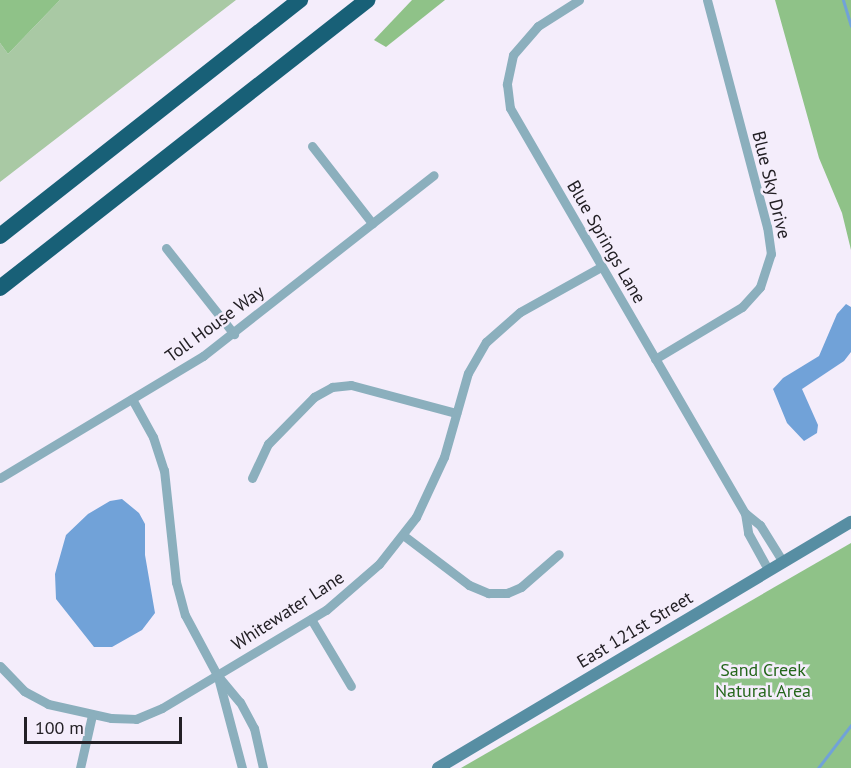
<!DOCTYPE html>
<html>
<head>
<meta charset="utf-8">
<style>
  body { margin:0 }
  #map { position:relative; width:851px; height:768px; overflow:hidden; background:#f4edfb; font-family:"PT Sans",sans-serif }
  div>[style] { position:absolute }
  .green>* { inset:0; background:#a9c9a4 }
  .forest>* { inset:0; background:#8fc288 }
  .water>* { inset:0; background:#71a2d8 }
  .stream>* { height:3px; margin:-1.5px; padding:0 1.5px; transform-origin:1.5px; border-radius:1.5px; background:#71a2d8 }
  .street>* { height:9px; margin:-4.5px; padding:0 4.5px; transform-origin:4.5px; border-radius:4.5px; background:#8bafbd }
  .secondary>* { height:12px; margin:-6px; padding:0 6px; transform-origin:6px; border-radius:6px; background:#578ea3 }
  .highway>* { height:16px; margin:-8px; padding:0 8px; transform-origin:8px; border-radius:8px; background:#186077 }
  span { translate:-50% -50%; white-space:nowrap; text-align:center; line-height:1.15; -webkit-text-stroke:5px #f4edfb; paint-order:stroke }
  .street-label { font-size:18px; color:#232025 }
  .park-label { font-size:18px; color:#24661b }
  .scale { position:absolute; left:24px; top:717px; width:158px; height:27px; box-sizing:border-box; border:3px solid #232025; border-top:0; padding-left:8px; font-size:18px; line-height:21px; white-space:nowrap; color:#232025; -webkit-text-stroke:4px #f4edfb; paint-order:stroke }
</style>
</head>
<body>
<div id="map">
  <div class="green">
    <i style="clip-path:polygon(60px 0,236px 0,0 182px,0 43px,8px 54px)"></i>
  </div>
  <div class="forest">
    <i style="clip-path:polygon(0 0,60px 0,8px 54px,0 43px)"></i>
    <i style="clip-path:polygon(412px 0,445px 0,386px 47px,374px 40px)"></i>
    <i style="clip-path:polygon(775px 0,851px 0,851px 250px,842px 213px,819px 158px)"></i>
    <i style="clip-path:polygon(851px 543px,851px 768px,461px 768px)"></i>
  </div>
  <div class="water">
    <i style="clip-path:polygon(846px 304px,851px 307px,851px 352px,844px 361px,802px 389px,818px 425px,817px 433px,804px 441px,787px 423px,773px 389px,783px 378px,819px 356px,837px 314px)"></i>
    <i style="clip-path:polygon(122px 499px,139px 513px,145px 524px,145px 555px,155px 613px,142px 630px,112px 647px,94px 647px,56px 599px,55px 574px,66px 535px,88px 514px,110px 501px)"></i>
  </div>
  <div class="stream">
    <i style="left:843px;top:0;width:27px;rotate:73deg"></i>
    <i style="left:818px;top:768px;width:54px;rotate:-52.5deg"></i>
  </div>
  <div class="street">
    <i style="left:579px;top:0;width:49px;rotate:147.6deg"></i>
    <i style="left:538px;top:26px;width:38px;rotate:131deg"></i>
    <i style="left:513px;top:55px;width:30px;rotate:102deg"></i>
    <i style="left:507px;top:84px;width:24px;rotate:83deg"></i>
    <i style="left:510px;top:108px;width:468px;rotate:59.9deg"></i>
    <i style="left:745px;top:513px;width:19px;rotate:39deg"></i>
    <i style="left:760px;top:525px;width:44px;rotate:58.1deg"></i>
    <i style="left:312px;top:146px;width:98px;rotate:52.1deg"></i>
    <i style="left:166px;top:248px;width:110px;rotate:51.7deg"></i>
    <i style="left:655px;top:359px;width:101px;rotate:-30.9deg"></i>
    <i style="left:742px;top:307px;width:27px;rotate:-48deg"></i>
    <i style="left:760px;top:287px;width:35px;rotate:-72deg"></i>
    <i style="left:771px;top:254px;width:27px;rotate:-98deg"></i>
    <i style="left:767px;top:227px;width:235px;rotate:-104.8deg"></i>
    <i style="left:132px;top:399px;width:43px;rotate:61.1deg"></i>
    <i style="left:153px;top:437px;width:35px;rotate:72deg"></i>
    <i style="left:164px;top:470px;width:113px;rotate:83.9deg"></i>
    <i style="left:176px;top:582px;width:34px;rotate:75deg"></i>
    <i style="left:185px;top:615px;width:68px;rotate:61.9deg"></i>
    <i style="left:217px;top:675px;width:35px;rotate:50deg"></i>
    <i style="left:240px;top:702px;width:30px;rotate:62deg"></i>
    <i style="left:254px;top:728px;width:41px;rotate:77.3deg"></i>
    <i style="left:0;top:478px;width:237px;rotate:-31deg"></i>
    <i style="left:203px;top:356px;width:293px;rotate:-38.1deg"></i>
    <i style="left:252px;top:478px;width:38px;rotate:-65deg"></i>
    <i style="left:268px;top:444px;width:66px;rotate:-45.6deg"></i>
    <i style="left:314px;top:397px;width:21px;rotate:-29deg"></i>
    <i style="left:332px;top:387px;width:19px;rotate:-6deg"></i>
    <i style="left:351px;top:385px;width:109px;rotate:14.9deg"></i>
    <i style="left:745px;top:513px;width:20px;rotate:81deg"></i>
    <i style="left:748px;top:533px;width:43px;rotate:61.1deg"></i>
    <i style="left:403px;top:535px;width:83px;rotate:37.1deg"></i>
    <i style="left:469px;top:585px;width:21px;rotate:23deg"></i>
    <i style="left:488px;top:593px;width:19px"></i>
    <i style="left:507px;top:593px;width:15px;rotate:-23deg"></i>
    <i style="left:521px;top:587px;width:50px;rotate:-41deg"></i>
    <i style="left:311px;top:619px;width:78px;rotate:59.2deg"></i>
    <i style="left:0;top:666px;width:35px;rotate:46deg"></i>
    <i style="left:24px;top:691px;width:27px;rotate:28deg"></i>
    <i style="left:48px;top:704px;width:65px;rotate:12.5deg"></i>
    <i style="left:111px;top:718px;width:25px;rotate:2deg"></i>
    <i style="left:136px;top:719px;width:28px;rotate:-23deg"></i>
    <i style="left:162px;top:708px;width:191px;rotate:-30.9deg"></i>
    <i style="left:326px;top:610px;width:70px;rotate:-41deg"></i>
    <i style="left:379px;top:564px;width:60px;rotate:-51.8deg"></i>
    <i style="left:416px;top:517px;width:66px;rotate:-65deg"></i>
    <i style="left:444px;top:457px;width:87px;rotate:-74.1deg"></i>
    <i style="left:468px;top:373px;width:36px;rotate:-60deg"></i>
    <i style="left:486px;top:342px;width:45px;rotate:-41.4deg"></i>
    <i style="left:520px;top:312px;width:93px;rotate:-29.1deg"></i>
    <i style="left:219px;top:681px;width:90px;rotate:75.2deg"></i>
    <i style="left:80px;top:768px;width:54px;rotate:-77.2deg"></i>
  </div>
  <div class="secondary">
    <i style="left:438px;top:768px;width:481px;rotate:-30.8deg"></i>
  </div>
  <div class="highway">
    <i style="left:0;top:236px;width:382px;rotate:-38.2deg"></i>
    <i style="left:0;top:288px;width:467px;rotate:-38.1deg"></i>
  </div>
  <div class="street-label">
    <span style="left:771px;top:185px;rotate:76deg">Blue Sky Drive</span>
    <span style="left:606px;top:242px;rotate:60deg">Blue Springs Lane</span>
    <span style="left:215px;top:324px;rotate:-36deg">Toll House Way</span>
    <span style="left:288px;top:611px;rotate:-33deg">Whitewater Lane</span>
    <span style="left:635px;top:630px;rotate:-31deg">East 121st Street</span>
  </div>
  <div class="park-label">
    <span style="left:763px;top:681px">Sand Creek<br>Natural Area</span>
  </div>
  <div class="scale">100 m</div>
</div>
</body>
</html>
